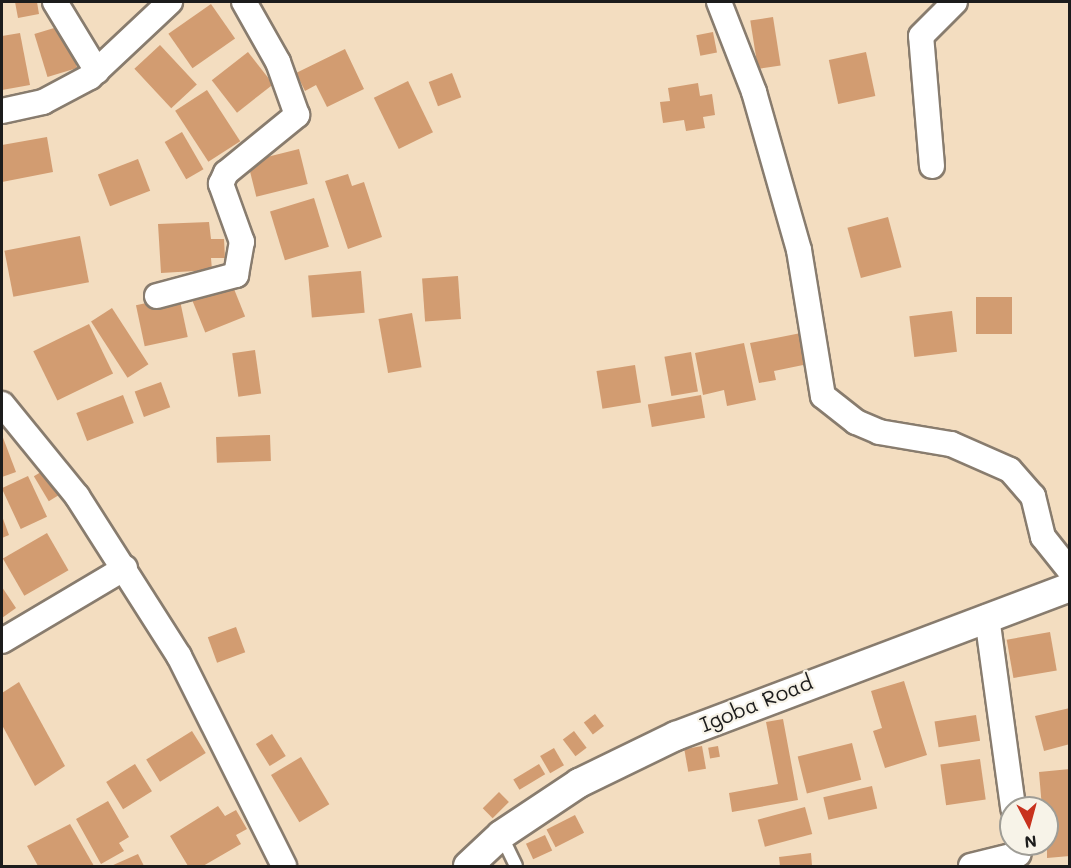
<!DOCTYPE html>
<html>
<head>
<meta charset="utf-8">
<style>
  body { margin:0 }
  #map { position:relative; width:1071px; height:868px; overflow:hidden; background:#f3ddc0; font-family:Mali,sans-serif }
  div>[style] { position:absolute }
  .building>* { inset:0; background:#d29c71; transform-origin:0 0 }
  .roads { filter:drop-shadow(2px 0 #887c6e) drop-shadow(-2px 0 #887c6e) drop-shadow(0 2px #887c6e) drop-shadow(0 -2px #887c6e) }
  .service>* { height:12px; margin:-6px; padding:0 6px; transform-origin:6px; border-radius:6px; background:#fff }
  .minor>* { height:24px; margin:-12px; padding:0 12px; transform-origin:12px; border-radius:12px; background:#fff }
  .tertiary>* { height:28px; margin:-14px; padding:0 14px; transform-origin:14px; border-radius:14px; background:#fff }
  span { translate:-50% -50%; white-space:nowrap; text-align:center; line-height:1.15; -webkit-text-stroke:4.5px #f7f3e8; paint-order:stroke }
  .street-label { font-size:21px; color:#1c1c1c }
  .frame { position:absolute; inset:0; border:3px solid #1c1c1c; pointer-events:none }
  .north { position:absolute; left:999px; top:796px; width:60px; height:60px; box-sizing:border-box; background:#f7f3e8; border:2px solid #9f9d96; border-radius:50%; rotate:174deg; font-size:16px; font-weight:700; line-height:24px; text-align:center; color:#1c1c1c }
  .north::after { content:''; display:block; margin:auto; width:21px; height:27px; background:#c8321e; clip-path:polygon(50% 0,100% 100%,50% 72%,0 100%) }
</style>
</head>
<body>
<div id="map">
  <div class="building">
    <i style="clip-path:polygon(15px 2px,37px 2px,39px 14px,18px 18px)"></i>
    <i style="left:211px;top:4px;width:42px;height:52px;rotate:55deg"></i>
    <i style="left:773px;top:17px;width:49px;height:23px;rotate:81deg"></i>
    <i style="left:64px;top:25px;width:45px;height:31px;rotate:73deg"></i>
    <i style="left:713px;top:32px;width:21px;height:17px;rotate:79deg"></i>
    <i style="clip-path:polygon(20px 33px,30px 85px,2px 90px,2px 36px)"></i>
    <i style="left:160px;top:45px;width:54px;height:35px;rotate:47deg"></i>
    <i style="clip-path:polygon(345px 49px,364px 89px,327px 107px,316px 85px,305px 91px,296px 73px)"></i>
    <i style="left:248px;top:52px;width:41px;height:46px;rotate:52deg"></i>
    <i style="left:866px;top:52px;width:45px;height:38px;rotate:78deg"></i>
    <i style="left:452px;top:73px;width:26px;height:25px;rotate:69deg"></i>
    <i style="left:408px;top:81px;width:57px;height:38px;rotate:64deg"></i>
    <i style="clip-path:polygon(698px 83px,700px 96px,712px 94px,715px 115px,703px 117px,705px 128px,686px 131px,684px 120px,663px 123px,660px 102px,670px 101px,668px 88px)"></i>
    <i style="left:207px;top:90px;width:61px;height:38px;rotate:57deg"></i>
    <i style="left:182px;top:132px;width:43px;height:20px;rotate:60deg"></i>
    <i style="clip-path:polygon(47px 137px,53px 172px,2px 182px,2px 145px)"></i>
    <i style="left:299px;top:149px;width:36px;height:53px;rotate:76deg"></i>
    <i style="left:138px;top:159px;width:34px;height:43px;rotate:69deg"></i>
    <i style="clip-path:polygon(348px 174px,352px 186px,364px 182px,382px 237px,348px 249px,325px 181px)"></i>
    <i style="left:314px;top:198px;width:51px;height:46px;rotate:73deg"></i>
    <i style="left:888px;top:217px;width:52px;height:42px;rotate:75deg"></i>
    <i style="clip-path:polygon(209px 222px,211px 239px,224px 239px,225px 258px,211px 258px,212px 270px,161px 273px,158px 224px)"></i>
    <i style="left:80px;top:236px;width:47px;height:77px;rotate:79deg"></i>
    <i style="left:361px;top:271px;width:42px;height:53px;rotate:85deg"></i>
    <i style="left:458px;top:276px;width:43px;height:36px;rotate:86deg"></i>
    <i style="left:232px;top:284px;width:35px;height:43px;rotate:68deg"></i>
    <i style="left:179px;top:296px;width:42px;height:44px;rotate:78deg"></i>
    <i style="left:976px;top:297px;width:36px;height:37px"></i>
    <i style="left:112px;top:308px;width:67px;height:25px;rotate:57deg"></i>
    <i style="left:952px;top:311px;width:41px;height:43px;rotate:83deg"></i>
    <i style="left:412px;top:313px;width:55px;height:34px;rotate:80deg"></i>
    <i style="left:89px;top:324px;width:55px;height:62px;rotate:64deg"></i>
    <i style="clip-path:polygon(801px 333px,808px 364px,774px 371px,776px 380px,759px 383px,750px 343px)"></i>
    <i style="clip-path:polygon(744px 343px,756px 400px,727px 406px,724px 390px,703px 395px,695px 353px)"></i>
    <i style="left:255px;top:350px;width:44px;height:23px;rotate:82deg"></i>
    <i style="left:691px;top:352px;width:40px;height:27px;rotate:80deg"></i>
    <i style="left:635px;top:365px;width:38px;height:39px;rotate:81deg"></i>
    <i style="left:161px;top:382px;width:27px;height:28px;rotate:70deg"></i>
    <i style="left:123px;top:395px;width:30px;height:50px;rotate:69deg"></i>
    <i style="left:701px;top:395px;width:23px;height:54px;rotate:80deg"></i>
    <i style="clip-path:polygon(2px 435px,16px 472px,2px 477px)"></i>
    <i style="left:270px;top:435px;width:26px;height:54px;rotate:88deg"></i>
    <i style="left:51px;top:466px;width:29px;height:20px;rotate:59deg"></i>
    <i style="left:28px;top:476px;width:45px;height:29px;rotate:65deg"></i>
    <i style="clip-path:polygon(2px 516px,9px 535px,2px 538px)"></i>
    <i style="left:47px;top:533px;width:43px;height:51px;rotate:60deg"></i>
    <i style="clip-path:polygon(2px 587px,16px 608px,2px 618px)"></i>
    <i style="left:236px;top:627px;width:27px;height:30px;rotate:70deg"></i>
    <i style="left:1050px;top:632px;width:39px;height:44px;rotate:80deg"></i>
    <i style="clip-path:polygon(904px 681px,927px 755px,885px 768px,873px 731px,882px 728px,871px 691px)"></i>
    <i style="clip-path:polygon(19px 682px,65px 766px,35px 786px,2px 725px,2px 693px)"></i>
    <i style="clip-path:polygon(1070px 708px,1070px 744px,1044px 751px,1035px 716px)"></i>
    <i style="left:595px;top:714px;width:15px;height:14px;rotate:53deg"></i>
    <i style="left:976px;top:715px;width:26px;height:42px;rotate:81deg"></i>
    <i style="clip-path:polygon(783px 719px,798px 800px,732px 812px,729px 793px,778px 784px,766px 722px)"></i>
    <i style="left:192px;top:731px;width:26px;height:54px;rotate:58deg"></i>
    <i style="left:574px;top:731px;width:21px;height:14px;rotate:53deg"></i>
    <i style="left:272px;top:734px;width:26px;height:19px;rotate:58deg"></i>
    <i style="left:852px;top:743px;width:38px;height:56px;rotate:76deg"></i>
    <i style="left:702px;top:746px;width:23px;height:18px;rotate:80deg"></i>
    <i style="left:718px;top:746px;width:11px;height:10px;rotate:80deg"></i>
    <i style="left:554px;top:748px;width:20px;height:16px;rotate:60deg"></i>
    <i style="left:301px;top:757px;width:55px;height:35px;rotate:59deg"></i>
    <i style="left:980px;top:759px;width:41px;height:40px;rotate:82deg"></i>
    <i style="left:135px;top:764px;width:32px;height:34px;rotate:58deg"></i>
    <i style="left:539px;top:764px;width:12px;height:30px;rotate:59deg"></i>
    <i style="clip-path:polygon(1070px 769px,1070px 856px,1047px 858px,1047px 808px,1042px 808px,1039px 772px)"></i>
    <i style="left:872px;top:786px;width:23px;height:50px;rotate:77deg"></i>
    <i style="left:499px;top:792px;width:14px;height:23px;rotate:45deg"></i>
    <i style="clip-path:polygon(108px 801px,129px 837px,119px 843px,124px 851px,101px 864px,76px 819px)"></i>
    <i style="clip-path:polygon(218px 806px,225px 816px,236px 810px,247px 829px,236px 835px,241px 844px,203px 866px,188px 866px,170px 836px)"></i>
    <i style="left:805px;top:807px;width:28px;height:49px;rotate:75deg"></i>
    <i style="left:575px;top:815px;width:20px;height:32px;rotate:63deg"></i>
    <i style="clip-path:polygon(70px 824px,94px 866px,38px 866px,27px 846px)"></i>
    <i style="left:545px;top:835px;width:17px;height:21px;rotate:65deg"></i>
    <i style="clip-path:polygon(811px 853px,812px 866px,780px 866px,779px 857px)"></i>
    <i style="clip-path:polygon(138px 854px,144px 866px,111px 866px)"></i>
  </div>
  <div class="roads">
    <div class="service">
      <i style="left:501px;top:835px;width:34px;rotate:64deg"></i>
    </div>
    <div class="minor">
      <i style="left:55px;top:2px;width:81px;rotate:58.7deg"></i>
      <i style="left:719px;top:2px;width:97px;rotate:68.7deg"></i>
      <i style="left:754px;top:92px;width:164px;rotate:74.1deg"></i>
      <i style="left:799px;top:250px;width:148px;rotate:80.7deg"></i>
      <i style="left:823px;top:396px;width:42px;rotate:38.2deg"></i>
      <i style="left:856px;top:422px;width:25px;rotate:23deg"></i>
      <i style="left:879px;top:432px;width:73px;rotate:9.5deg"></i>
      <i style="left:951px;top:444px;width:64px;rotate:23.8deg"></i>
      <i style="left:1010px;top:470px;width:35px;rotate:49deg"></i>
      <i style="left:1033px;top:496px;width:42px;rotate:76.3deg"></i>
      <i style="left:1043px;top:537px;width:43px;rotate:51.5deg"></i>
      <i style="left:2px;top:111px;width:42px;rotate:-12.4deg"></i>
      <i style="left:43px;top:102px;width:53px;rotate:-28deg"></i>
      <i style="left:90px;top:77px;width:110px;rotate:-43.2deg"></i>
      <i style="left:932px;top:166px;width:130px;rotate:-94.8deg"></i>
      <i style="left:921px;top:36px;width:48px;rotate:-45deg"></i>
      <i style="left:157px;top:296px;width:82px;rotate:-14.9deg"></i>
      <i style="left:236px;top:275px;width:34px;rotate:-80deg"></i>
      <i style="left:242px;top:242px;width:62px;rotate:-109.9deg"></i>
      <i style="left:221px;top:184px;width:12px;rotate:-66deg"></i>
      <i style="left:226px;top:173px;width:92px;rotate:-39.2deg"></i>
      <i style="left:297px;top:115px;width:56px;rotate:-109.7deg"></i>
      <i style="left:278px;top:62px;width:69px;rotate:-119.5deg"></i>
      <i style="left:2px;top:404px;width:119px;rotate:50.8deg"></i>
      <i style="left:77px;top:496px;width:190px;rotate:57.5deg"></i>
      <i style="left:179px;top:656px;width:235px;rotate:63.4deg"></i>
      <i style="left:987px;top:617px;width:193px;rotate:82.2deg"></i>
      <i style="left:2px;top:641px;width:143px;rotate:-30.7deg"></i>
      <i style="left:971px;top:866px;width:49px;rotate:-14deg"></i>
    </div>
    <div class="tertiary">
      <i style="left:468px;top:866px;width:45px;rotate:-43.2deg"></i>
      <i style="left:501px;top:835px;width:94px;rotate:-33.7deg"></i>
      <i style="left:579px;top:783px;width:108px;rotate:-25.9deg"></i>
      <i style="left:676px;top:736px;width:421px;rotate:-20.7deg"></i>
    </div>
  </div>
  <div class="street-label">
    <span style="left:756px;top:703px;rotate:-22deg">Igoba Road</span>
  </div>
  <div class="frame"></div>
  <div class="north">N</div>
</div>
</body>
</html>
